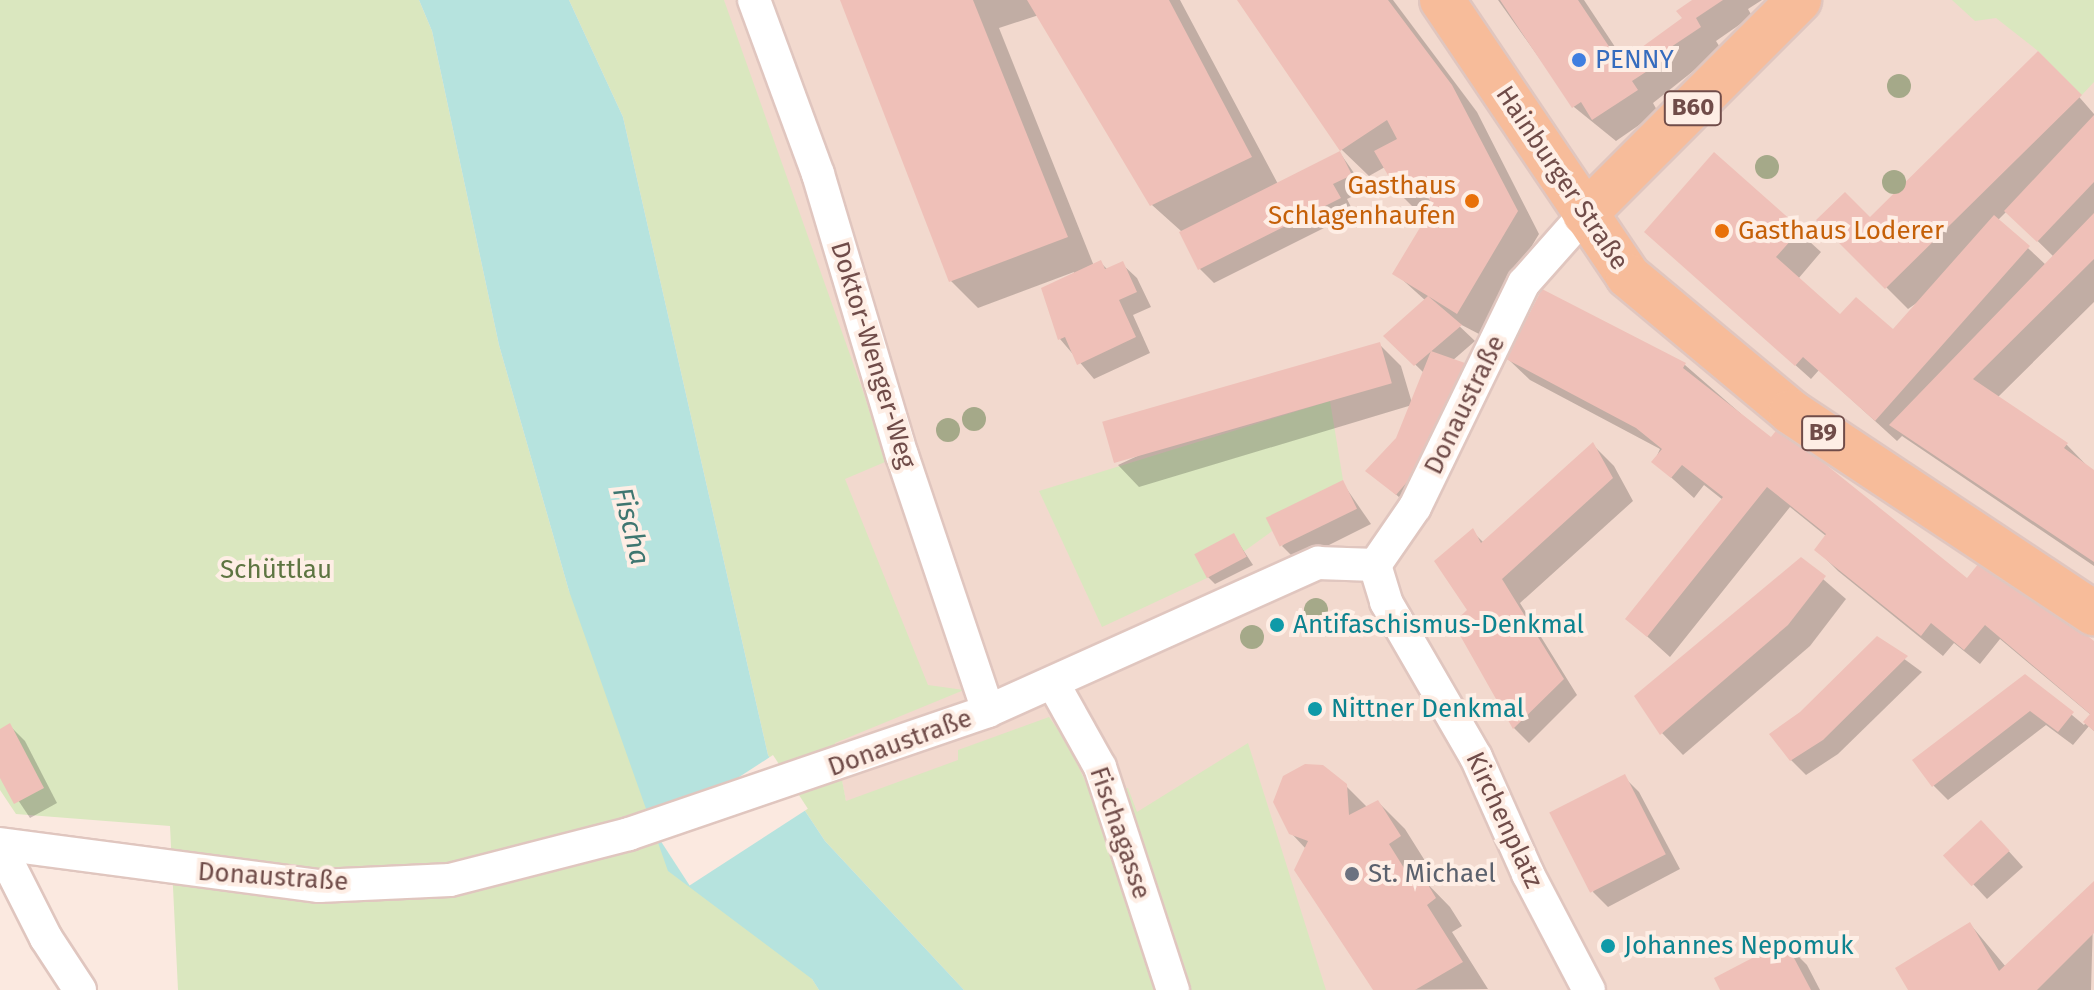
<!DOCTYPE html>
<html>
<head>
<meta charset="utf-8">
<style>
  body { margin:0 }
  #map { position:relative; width:2094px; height:990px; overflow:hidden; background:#fbe9e0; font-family:"Fira Sans",sans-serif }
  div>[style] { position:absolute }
  .residential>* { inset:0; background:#f2d9ce }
  .green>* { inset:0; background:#dae7bf }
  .water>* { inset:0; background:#b6e3de }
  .pier>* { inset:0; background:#fbe9e0; transform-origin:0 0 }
  .shadow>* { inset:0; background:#0003 }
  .building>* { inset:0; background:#efc0b8; transform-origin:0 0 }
  .roads { filter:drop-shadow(2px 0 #e0c6bf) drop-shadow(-2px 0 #e0c6bf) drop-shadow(0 2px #e0c6bf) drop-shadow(0 -2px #e0c6bf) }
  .minor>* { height:32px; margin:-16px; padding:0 16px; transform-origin:16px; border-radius:16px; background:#fff }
  .primary>* { height:44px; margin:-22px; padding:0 22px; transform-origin:22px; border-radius:22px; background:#f7bc9a }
  .trees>* { width:24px; height:24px; margin:-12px; border-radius:50%; background:#a5a989 }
  .dots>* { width:22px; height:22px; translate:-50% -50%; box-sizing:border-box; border:4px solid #feeee5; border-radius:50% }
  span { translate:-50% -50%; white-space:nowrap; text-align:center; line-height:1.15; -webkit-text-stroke:8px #feeee5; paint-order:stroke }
  .shield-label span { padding:2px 6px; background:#feeee5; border:2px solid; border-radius:6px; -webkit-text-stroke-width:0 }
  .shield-label { font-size:24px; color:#704c49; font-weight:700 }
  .shop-label { font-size:26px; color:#366cbe }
  .left { translate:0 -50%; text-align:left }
  .street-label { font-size:26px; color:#704c49 }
  .food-label { font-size:26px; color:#c56008 }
  .right { translate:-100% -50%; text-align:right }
  .park-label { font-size:26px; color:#5e7542 }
  .culture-label { font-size:26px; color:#0d838f }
  .worship-label { font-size:26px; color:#5b616d }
  .water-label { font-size:28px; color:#3e7670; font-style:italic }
</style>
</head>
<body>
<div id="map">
  <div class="residential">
    <i style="clip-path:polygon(724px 0,2094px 0,2094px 990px,1051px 990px,846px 802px,780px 461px)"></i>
  </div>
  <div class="green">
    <i style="clip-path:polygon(0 0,419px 0,432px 31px,499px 345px,569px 591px,819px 990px,178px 990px,170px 826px,16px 814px,0 790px)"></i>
    <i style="clip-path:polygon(569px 0,724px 0,864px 394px,885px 462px,845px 479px,928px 685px,964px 690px,835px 743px,846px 801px,958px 760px,958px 750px,1049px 717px,1068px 744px,1092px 796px,1128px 788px,1137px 812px,1248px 743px,1326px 990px,964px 990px,825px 841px,768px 755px,623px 117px)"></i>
    <i style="clip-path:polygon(1952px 0,2094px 0,2094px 82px,2080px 97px,2038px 51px,1996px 18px,1975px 21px)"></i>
    <i style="clip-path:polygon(1330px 401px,1343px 480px,1207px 578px,1102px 627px,1039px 491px)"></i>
  </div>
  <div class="water">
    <i style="clip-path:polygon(419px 0,569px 0,623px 117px,768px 755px,825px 841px,964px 990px,819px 990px,812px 979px,668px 871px,569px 591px,499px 345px,432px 31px)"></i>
  </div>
  <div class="pier">
    <i style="left:773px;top:755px;width:64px;height:141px;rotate:57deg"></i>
  </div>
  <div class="shadow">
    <i style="clip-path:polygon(842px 0,1180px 0,1278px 184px,1340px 153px,1366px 190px,1347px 199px,1354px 213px,1214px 283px,1199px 268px,1181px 231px,1152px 205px,1039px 15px,999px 28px,1094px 266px,1101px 263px,1108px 270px,1122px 264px,1137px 278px,1151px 307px,1133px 315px,1150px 353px,1094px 379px,1060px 339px,1074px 272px,978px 308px,951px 281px)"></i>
    <i style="clip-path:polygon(1240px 0,1393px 0,1477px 112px,1539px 234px,1479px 334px,1454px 321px,1475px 341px,1452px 361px,1479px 380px,1412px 508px,1368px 471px,1398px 440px,1412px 405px,1139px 487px,1118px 465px,1379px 344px,1401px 366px,1412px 403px,1424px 373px,1386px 336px,1426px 301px,1395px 273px,1432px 212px,1423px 217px,1401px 195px,1385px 167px,1369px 176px,1342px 150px)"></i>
    <i style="clip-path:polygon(1498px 0,1584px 0,1625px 62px,1685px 19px,1695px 0,1762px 0,1748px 9px,1752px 16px,1716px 41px,1721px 49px,1653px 103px,1658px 112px,1616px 141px,1574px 107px)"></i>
    <i style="clip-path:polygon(evenodd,2060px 75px,2094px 114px,2094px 302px,1997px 398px,2067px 445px,2094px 473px,2094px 566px,1902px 436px,1897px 441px,1819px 370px,1811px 379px,1754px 328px,1715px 155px,1821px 252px,1798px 279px,1841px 318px,1893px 332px,1921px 300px,1908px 309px,1819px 220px,1870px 219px,2060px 75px,2007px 211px,2054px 257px,2046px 265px,1998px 220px,2007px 211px)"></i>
    <i style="clip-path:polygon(1508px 359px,1685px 365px,1771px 440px,1967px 581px,1983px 561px,2094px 645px,2094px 731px,2089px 726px,2073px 745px,2046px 725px,1948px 800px,1933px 785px,2025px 676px,2084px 725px,2091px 715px,2000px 639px,1980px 664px,1954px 643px,1943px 656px,1838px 571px,1816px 549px,1826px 536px,1790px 507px,1670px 657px,1628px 619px,1723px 500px,1704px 485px,1694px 498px,1654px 462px,1660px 449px,1530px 380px)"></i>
    <i style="clip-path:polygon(1593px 445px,1614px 466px,1633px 501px,1520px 603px,1577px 695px,1529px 743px,1514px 728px,1456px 623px,1470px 610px,1472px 531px,1484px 543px)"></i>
    <i style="clip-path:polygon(1342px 482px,1371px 524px,1297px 561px,1282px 546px)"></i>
    <i style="clip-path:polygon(1234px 536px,1253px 565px,1215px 584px,1208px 577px)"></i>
    <i style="clip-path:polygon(1801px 560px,1846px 599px,1810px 646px,1683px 755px,1662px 733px)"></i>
    <i style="clip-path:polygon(1877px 639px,1922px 672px,1838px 754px,1806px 775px,1791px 760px,1802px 714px)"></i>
    <i style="clip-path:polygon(10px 726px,25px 741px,57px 803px,30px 818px,0 773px,0 731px)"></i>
    <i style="clip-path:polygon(1624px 777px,1639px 792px,1680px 869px,1608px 907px,1593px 892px)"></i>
    <i style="clip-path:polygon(1345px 785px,1367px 807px,1378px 802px,1405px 829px,1427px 864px,1415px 871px,1450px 907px,1462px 926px,1452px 932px,1488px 989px,1376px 990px,1306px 849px,1291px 833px)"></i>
    <i style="clip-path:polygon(1996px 837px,2023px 867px,1987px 899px,1945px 854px)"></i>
    <i style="clip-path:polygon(2094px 884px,2091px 990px,1910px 990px,1970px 924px,2006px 967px)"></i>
    <i style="clip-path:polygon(1785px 943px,1807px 965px,1820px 990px,1723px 990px)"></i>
  </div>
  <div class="building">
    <i style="clip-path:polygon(840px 0,973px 0,1068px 237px,949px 282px)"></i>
    <i style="clip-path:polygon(1027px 0,1169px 0,1252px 157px,1150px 206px)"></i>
    <i style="clip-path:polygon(1237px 0,1388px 0,1452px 85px,1518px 211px,1457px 314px,1428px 296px,1462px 325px,1414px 366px,1383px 336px,1428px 296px,1392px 274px,1433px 206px,1421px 185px,1400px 196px,1374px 151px,1397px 139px,1387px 120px,1340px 151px)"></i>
    <i style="clip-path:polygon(1500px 0,1578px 0,1620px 63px,1682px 18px,1676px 11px,1692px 0,1723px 0,1696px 18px,1701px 27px,1665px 51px,1669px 57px,1632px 81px,1638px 90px,1592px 120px,1581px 102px,1572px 108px)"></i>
    <i style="clip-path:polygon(2038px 51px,2082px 95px,1885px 289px,1816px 220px,1845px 192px,1870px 217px)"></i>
    <i style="clip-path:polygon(2094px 115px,2094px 182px,2037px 242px,2004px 211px)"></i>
    <i style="clip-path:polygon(1340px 151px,1352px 175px,1333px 184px,1341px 198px,1198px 270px,1179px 232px)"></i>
    <i style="clip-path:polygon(1714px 152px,1801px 229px,1776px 257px,1840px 314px,1856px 297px,1893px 329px,1994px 215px,2030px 246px,1875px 421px,1803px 357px,1795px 366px,1644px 232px)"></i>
    <i style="clip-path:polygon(2094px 213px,2094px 259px,1973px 379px,2068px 443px,2064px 448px,2094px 470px,2094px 562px,1889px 425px)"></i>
    <i style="clip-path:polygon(1101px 260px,1105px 269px,1123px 261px,1137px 292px,1119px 300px,1136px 337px,1077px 365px,1065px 337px,1058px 340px,1041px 288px)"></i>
    <i style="clip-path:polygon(1542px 289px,1686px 363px,1683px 368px,1771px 437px,1779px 427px,1967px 578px,1983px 558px,2052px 614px,2055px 610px,2094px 641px,2094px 731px,2083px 722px,2090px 714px,1985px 625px,1964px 650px,1931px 623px,1921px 636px,1814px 550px,1826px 534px,1767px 487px,1647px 637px,1625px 619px,1723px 497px,1682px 465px,1671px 478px,1651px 462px,1662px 449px,1636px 428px,1506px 359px)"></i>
    <i style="left:1380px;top:342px;width:43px;height:289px;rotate:74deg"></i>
    <i style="clip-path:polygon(1431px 351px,1465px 363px,1426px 460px,1396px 495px,1365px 471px,1396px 438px)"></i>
    <i style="clip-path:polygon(1593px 442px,1613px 478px,1502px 579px,1564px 679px,1513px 729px,1453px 623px,1467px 610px,1434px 561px,1473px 528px,1481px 543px)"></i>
    <i style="left:1343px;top:480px;width:32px;height:86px;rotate:64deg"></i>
    <i style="left:1234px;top:533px;width:27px;height:45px;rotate:62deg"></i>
    <i style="clip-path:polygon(1801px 557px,1826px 576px,1788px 625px,1660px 735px,1634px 696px)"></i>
    <i style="clip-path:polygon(1877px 636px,1908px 656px,1823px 740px,1790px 761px,1769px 734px,1800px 712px)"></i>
    <i style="clip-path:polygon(2025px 674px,2074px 712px,2058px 732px,2030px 711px,1932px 787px,1912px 760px)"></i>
    <i style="clip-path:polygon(10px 723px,44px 788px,14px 804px,0 778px,0 729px)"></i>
    <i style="clip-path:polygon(1305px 764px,1323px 765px,1347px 784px,1349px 815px,1378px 800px,1401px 836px,1389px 844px,1414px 884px,1424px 878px,1436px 898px,1427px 905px,1463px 962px,1415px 990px,1373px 990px,1294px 870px,1308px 841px,1289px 834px,1273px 802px,1283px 776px)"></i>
    <i style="left:1625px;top:774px;width:90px;height:85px;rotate:63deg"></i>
    <i style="left:1981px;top:820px;width:42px;height:52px;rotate:47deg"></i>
    <i style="clip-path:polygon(2094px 881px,2094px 933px,2037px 990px,1908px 990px,1895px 968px,1970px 922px,1999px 971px)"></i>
    <i style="clip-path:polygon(1785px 941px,1811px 990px,1720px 990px,1714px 978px)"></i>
  </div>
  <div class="roads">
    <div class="minor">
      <i style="left:754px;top:0;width:185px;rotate:69.8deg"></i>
      <i style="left:818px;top:174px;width:293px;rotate:73.4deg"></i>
      <i style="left:902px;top:455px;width:270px;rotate:71.4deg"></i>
      <i style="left:1375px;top:565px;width:39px;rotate:73deg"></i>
      <i style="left:1386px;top:602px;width:179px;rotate:59.9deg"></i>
      <i style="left:1476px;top:757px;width:128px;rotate:66deg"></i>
      <i style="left:1528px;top:874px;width:131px;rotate:62.3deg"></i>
      <i style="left:1375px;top:565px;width:70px;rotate:-55.4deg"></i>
      <i style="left:1415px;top:507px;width:249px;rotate:-64.1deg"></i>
      <i style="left:1524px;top:283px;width:92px;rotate:-48.5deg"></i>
      <i style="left:1053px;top:683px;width:96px;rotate:60.8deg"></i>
      <i style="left:1100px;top:767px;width:235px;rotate:71.9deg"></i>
      <i style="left:0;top:844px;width:322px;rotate:7.5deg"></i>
      <i style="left:319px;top:886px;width:131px;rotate:-2.6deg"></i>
      <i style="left:450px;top:880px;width:185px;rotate:-14.4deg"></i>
      <i style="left:629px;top:834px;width:379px;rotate:-18.9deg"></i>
      <i style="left:988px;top:711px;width:362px;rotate:-24.2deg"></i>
      <i style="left:1318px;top:563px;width:57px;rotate:2deg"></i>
      <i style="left:0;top:847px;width:102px;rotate:63.2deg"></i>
      <i style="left:46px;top:938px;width:62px;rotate:56.8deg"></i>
    </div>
    <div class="primary">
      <i style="left:1442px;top:0;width:333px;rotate:56deg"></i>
      <i style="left:1628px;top:276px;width:212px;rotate:39.8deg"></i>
      <i style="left:1791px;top:412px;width:364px;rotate:33.6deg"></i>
      <i style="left:1585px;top:214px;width:303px;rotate:-45deg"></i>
    </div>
  </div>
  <div class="trees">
    <i style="left:1899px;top:86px"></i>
    <i style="left:1767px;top:167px"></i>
    <i style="left:1894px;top:182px"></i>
    <i style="left:974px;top:419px"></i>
    <i style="left:948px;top:430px"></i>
    <i style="left:1316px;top:610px"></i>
    <i style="left:1252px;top:637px"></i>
  </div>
  <div class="dots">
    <i style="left:1579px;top:60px;background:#3f7fe0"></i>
    <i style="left:1472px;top:201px;background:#e8710a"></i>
    <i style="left:1722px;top:231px;background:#e8710a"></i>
    <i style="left:1277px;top:625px;background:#0f9aa8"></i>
    <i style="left:1315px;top:709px;background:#0f9aa8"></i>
    <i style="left:1352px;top:874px;background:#6b7280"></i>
    <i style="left:1608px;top:946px;background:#0f9aa8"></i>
  </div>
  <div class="shield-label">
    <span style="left:1693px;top:108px">B60</span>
    <span style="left:1823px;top:433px">B9</span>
  </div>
  <div class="shop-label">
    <span class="left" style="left:1595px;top:60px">PENNY</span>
  </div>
  <div class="street-label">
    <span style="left:1562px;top:178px;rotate:56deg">Hainburger Straße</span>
    <span style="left:873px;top:355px;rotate:73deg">Doktor-Wenger-Weg</span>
    <span style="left:1465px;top:405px;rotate:-64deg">Donaustraße</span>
    <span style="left:900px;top:743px;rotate:-20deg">Donaustraße</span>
    <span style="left:1504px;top:820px;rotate:65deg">Kirchenplatz</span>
    <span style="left:1120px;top:833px;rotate:71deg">Fischagasse</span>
    <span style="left:273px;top:877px;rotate:4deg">Donaustraße</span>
  </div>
  <div class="food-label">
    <span class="right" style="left:1456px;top:201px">Gasthaus<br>Schlagenhaufen</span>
    <span class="left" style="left:1738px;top:231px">Gasthaus Loderer</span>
  </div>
  <div class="park-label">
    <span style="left:276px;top:570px">Schüttlau</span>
  </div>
  <div class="culture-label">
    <span class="left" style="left:1293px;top:625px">Antifaschismus-Denkmal</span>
    <span class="left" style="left:1331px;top:709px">Nittner Denkmal</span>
    <span class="left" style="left:1624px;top:946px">Johannes Nepomuk</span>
  </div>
  <div class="worship-label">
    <span class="left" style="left:1368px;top:874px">St. Michael</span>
  </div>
  <div class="water-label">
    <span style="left:631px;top:526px;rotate:76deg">Fischa</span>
  </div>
</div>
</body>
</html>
